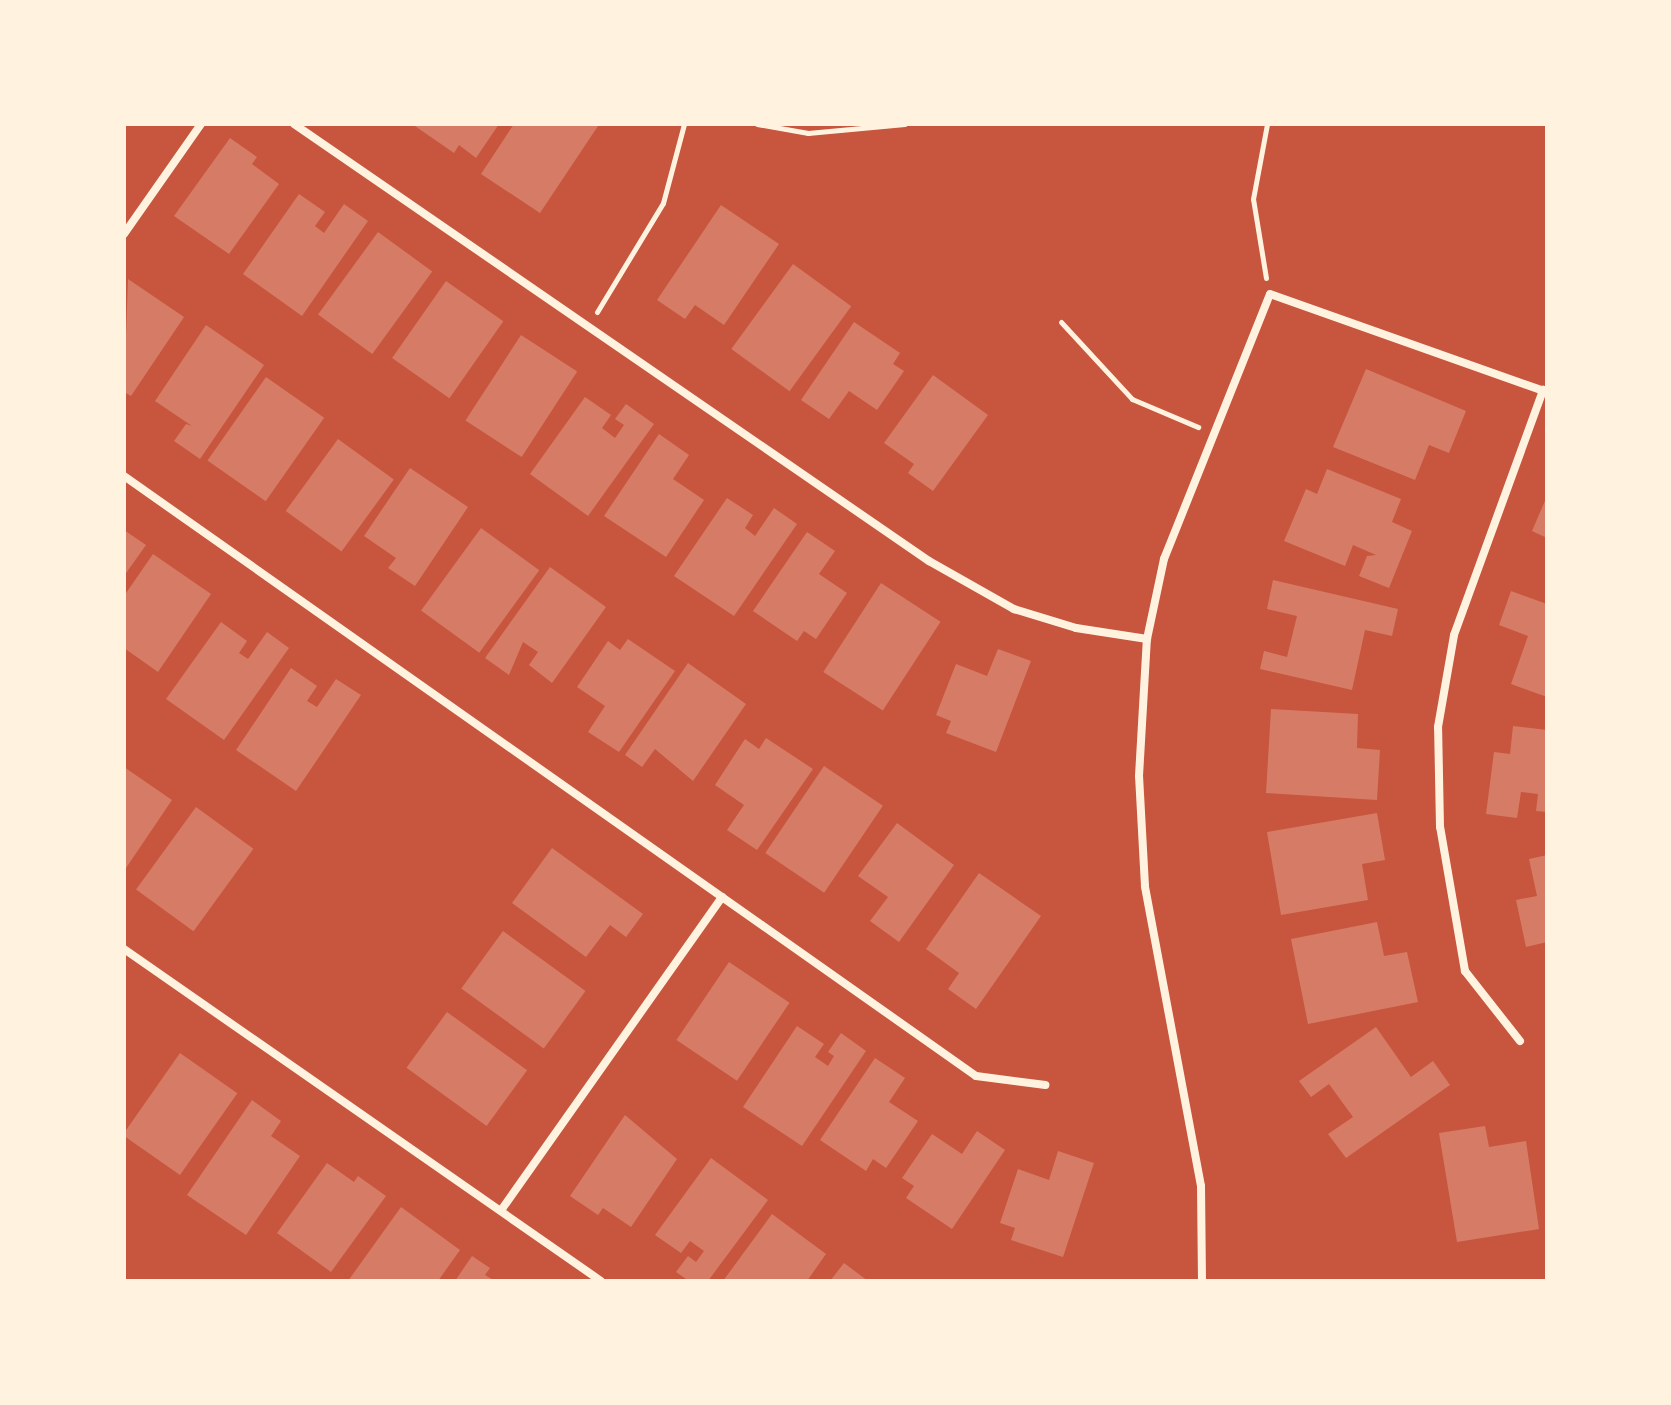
<!DOCTYPE html>
<html>
<head>
<meta charset="utf-8">
<style>
  body { margin:0 }
  #map { position:relative; width:1671px; height:1405px; overflow:hidden; background:#c8553d; font-family:"Alegreya Sans",sans-serif }
  div>[style] { position:absolute }
  .building>* { inset:0; background:#d67c66; transform-origin:0 0 }
  .path>* { height:5px; margin:-2.5px; padding:0 2.5px; transform-origin:2.5px; border-radius:2.5px; background:#fff3e0 }
  .minor>* { height:8px; margin:-4px; padding:0 4px; transform-origin:4px; border-radius:4px; background:#fff3e0 }
  span { translate:-50% -50%; white-space:nowrap; text-align:center; line-height:1.15; -webkit-text-stroke:8px #fff3e0; paint-order:stroke }
  .frame { position:absolute; inset:0; border:126px solid #fff3e0; pointer-events:none }
</style>
</head>
<body>
<div id="map">
  <div class="building">
    <i style="clip-path:polygon(412px 124px,499px 124px,476px 158px,459px 145px,454px 153px)"></i>
    <i style="clip-path:polygon(514px 124px,598px 126px,540px 213px,481px 174px)"></i>
    <i style="clip-path:polygon(230px 138px,257px 157px,252px 164px,279px 184px,229px 254px,174px 216px)"></i>
    <i style="clip-path:polygon(299px 194px,325px 212px,315px 226px,324px 233px,344px 204px,368px 221px,302px 316px,243px 274px)"></i>
    <i style="clip-path:polygon(721px 205px,779px 244px,724px 325px,695px 305px,685px 319px,657px 300px)"></i>
    <i style="left:378px;top:232px;width:67px;height:102px;rotate:36deg"></i>
    <i style="left:793px;top:264px;width:72px;height:105px;rotate:36deg"></i>
    <i style="clip-path:polygon(128px 279px,184px 317px,131px 396px,124px 392px)"></i>
    <i style="left:446px;top:281px;width:70px;height:94px;rotate:35deg"></i>
    <i style="clip-path:polygon(854px 322px,900px 353px,893px 364px,904px 371px,877px 410px,849px 391px,829px 419px,801px 400px)"></i>
    <i style="clip-path:polygon(206px 325px,264px 365px,200px 459px,174px 441px,186px 424px,192px 426px,155px 401px)"></i>
    <i style="left:521px;top:335px;width:67px;height:102px;rotate:33deg"></i>
    <i style="clip-path:polygon(1366px 369px,1466px 411px,1449px 453px,1429px 445px,1415px 480px,1333px 447px)"></i>
    <i style="clip-path:polygon(933px 375px,988px 415px,933px 491px,908px 473px,914px 464px,884px 443px)"></i>
    <i style="left:266px;top:377px;width:71px;height:102px;rotate:35deg"></i>
    <i style="clip-path:polygon(585px 397px,611px 415px,602px 428px,615px 438px,624px 425px,615px 419px,626px 404px,654px 424px,588px 516px,530px 474px)"></i>
    <i style="clip-path:polygon(659px 434px,689px 455px,673px 479px,704px 500px,666px 557px,604px 516px)"></i>
    <i style="left:338px;top:439px;width:69px;height:89px;rotate:36deg"></i>
    <i style="clip-path:polygon(410px 468px,468px 507px,415px 586px,388px 568px,396px 558px,364px 536px)"></i>
    <i style="clip-path:polygon(1327px 469px,1401px 499px,1392px 522px,1412px 531px,1389px 588px,1359px 576px,1367px 556px,1376px 555px,1353px 545px,1345px 566px,1284px 541px,1306px 489px,1317px 494px)"></i>
    <i style="clip-path:polygon(1547px 496px,1547px 538px,1532px 531px)"></i>
    <i style="clip-path:polygon(727px 498px,753px 515px,745px 528px,755px 536px,774px 508px,797px 524px,734px 616px,674px 576px)"></i>
    <i style="left:481px;top:528px;width:72px;height:102px;rotate:36deg"></i>
    <i style="clip-path:polygon(124px 530px,146px 545px,124px 576px)"></i>
    <i style="clip-path:polygon(807px 532px,835px 551px,819px 574px,847px 593px,816px 639px,804px 631px,797px 641px,753px 611px)"></i>
    <i style="clip-path:polygon(153px 554px,211px 594px,158px 672px,124px 648px,124px 596px)"></i>
    <i style="clip-path:polygon(550px 567px,606px 607px,552px 683px,529px 665px,538px 652px,523px 642px,509px 675px,485px 658px)"></i>
    <i style="clip-path:polygon(1273px 580px,1398px 609px,1392px 636px,1365px 630px,1352px 690px,1260px 669px,1264px 651px,1287px 657px,1297px 616px,1267px 609px)"></i>
    <i style="left:881px;top:583px;width:71px;height:106px;rotate:33deg"></i>
    <i style="clip-path:polygon(1511px 591px,1547px 604px,1547px 697px,1511px 684px,1528px 636px,1499px 625px)"></i>
    <i style="clip-path:polygon(221px 622px,247px 641px,239px 653px,248px 659px,267px 632px,289px 648px,224px 740px,166px 699px)"></i>
    <i style="clip-path:polygon(628px 639px,675px 671px,619px 752px,588px 732px,605px 706px,577px 687px,608px 641px,620px 650px)"></i>
    <i style="clip-path:polygon(998px 649px,1031px 661px,996px 752px,946px 733px,951px 721px,936px 715px,956px 664px,987px 676px)"></i>
    <i style="clip-path:polygon(688px 663px,746px 704px,693px 781px,655px 749px,642px 767px,625px 755px)"></i>
    <i style="clip-path:polygon(291px 668px,317px 686px,307px 701px,317px 707px,336px 679px,361px 695px,296px 791px,236px 750px)"></i>
    <i style="clip-path:polygon(1271px 709px,1358px 714px,1357px 748px,1380px 750px,1377px 800px,1266px 793px)"></i>
    <i style="clip-path:polygon(1513px 726px,1547px 730px,1547px 812px,1536px 811px,1538px 794px,1521px 792px,1517px 818px,1486px 814px,1494px 752px,1510px 754px)"></i>
    <i style="clip-path:polygon(766px 738px,813px 769px,757px 850px,727px 830px,744px 805px,715px 785px,745px 739px,759px 749px)"></i>
    <i style="left:824px;top:766px;width:71px;height:105px;rotate:34deg"></i>
    <i style="clip-path:polygon(124px 767px,172px 800px,124px 871px)"></i>
    <i style="left:196px;top:807px;width:71px;height:102px;rotate:36deg"></i>
    <i style="clip-path:polygon(1377px 813px,1385px 860px,1362px 864px,1368px 900px,1281px 915px,1267px 832px)"></i>
    <i style="clip-path:polygon(897px 823px,954px 865px,899px 942px,870px 921px,888px 897px,858px 876px)"></i>
    <i style="clip-path:polygon(552px 848px,643px 914px,626px 937px,610px 925px,586px 957px,512px 903px)"></i>
    <i style="clip-path:polygon(1547px 855px,1547px 942px,1526px 947px,1516px 900px,1537px 896px,1529px 859px)"></i>
    <i style="clip-path:polygon(979px 873px,1041px 916px,976px 1009px,948px 989px,959px 973px,926px 949px)"></i>
    <i style="clip-path:polygon(1377px 922px,1384px 956px,1407px 952px,1418px 1002px,1308px 1024px,1291px 939px)"></i>
    <i style="left:503px;top:931px;width:102px;height:71px;rotate:36deg"></i>
    <i style="left:729px;top:962px;width:73px;height:94px;rotate:34deg"></i>
    <i style="left:447px;top:1012px;width:99px;height:69px;rotate:36deg"></i>
    <i style="clip-path:polygon(797px 1026px,824px 1044px,815px 1057px,828px 1066px,834px 1056px,828px 1052px,841px 1033px,866px 1051px,802px 1146px,743px 1107px)"></i>
    <i style="clip-path:polygon(1376px 1027px,1411px 1077px,1433px 1061px,1450px 1085px,1346px 1158px,1328px 1134px,1353px 1117px,1329px 1084px,1311px 1097px,1299px 1081px)"></i>
    <i style="left:180px;top:1053px;width:70px;height:100px;rotate:35deg"></i>
    <i style="clip-path:polygon(875px 1058px,905px 1078px,889px 1102px,918px 1121px,886px 1168px,873px 1159px,866px 1171px,820px 1140px)"></i>
    <i style="clip-path:polygon(252px 1100px,281px 1121px,271px 1136px,300px 1156px,246px 1235px,187px 1195px)"></i>
    <i style="clip-path:polygon(625px 1115px,677px 1159px,631px 1227px,603px 1208px,598px 1215px,570px 1196px)"></i>
    <i style="clip-path:polygon(1485px 1126px,1489px 1147px,1526px 1141px,1539px 1229px,1457px 1242px,1439px 1133px)"></i>
    <i style="clip-path:polygon(977px 1131px,1005px 1150px,952px 1229px,906px 1198px,914px 1186px,902px 1178px,932px 1134px,962px 1154px)"></i>
    <i style="clip-path:polygon(1058px 1151px,1094px 1163px,1063px 1257px,1011px 1240px,1015px 1228px,1000px 1223px,1018px 1169px,1049px 1180px)"></i>
    <i style="clip-path:polygon(711px 1158px,768px 1200px,708px 1281px,689px 1281px,676px 1272px,688px 1256px,696px 1262px,704px 1251px,690px 1241px,681px 1253px,655px 1235px)"></i>
    <i style="clip-path:polygon(327px 1163px,354px 1182px,358px 1176px,386px 1196px,331px 1272px,277px 1233px)"></i>
    <i style="clip-path:polygon(401px 1207px,460px 1250px,438px 1281px,348px 1281px)"></i>
    <i style="clip-path:polygon(772px 1214px,826px 1254px,807px 1281px,723px 1281px)"></i>
    <i style="clip-path:polygon(472px 1256px,490px 1268px,485px 1275px,495px 1281px,455px 1281px)"></i>
    <i style="clip-path:polygon(844px 1263px,868px 1281px,830px 1281px)"></i>
  </div>
  <div class="path">
    <i style="left:757px;top:124px;width:52px;rotate:10deg"></i>
    <i style="left:808px;top:133px;width:97px;rotate:-5.3deg"></i>
    <i style="left:1266px;top:278px;width:80px;rotate:-99.3deg"></i>
    <i style="left:1253px;top:199px;width:76px;rotate:-79.4deg"></i>
    <i style="left:597px;top:312px;width:127px;rotate:-58.8deg"></i>
    <i style="left:663px;top:203px;width:82px;rotate:-75.1deg"></i>
    <i style="left:1061px;top:322px;width:105px;rotate:47.3deg"></i>
    <i style="left:1132px;top:399px;width:72px;rotate:23deg"></i>
  </div>
  <div class="minor">
    <i style="left:294px;top:124px;width:771px;rotate:34.54deg"></i>
    <i style="left:929px;top:561px;width:98px;rotate:29.5deg"></i>
    <i style="left:1014px;top:609px;width:65px;rotate:17deg"></i>
    <i style="left:1076px;top:628px;width:72px;rotate:8.8deg"></i>
    <i style="left:124px;top:234px;width:134px;rotate:-55deg"></i>
    <i style="left:124px;top:476px;width:1042px;rotate:35.15deg"></i>
    <i style="left:976px;top:1076px;width:70px;rotate:7.4deg"></i>
    <i style="left:124px;top:949px;width:581px;rotate:34.84deg"></i>
    <i style="left:1520px;top:1041px;width:89px;rotate:-128.2deg"></i>
    <i style="left:1465px;top:971px;width:146px;rotate:-99.8deg"></i>
    <i style="left:1440px;top:827px;width:100px;rotate:-91.1deg"></i>
    <i style="left:1438px;top:727px;width:93px;rotate:-80.1deg"></i>
    <i style="left:1454px;top:635px;width:261px;rotate:-70deg"></i>
    <i style="left:502px;top:1209px;width:382px;rotate:-54.8deg"></i>
    <i style="left:1202px;top:1281px;width:95px;rotate:-90.6deg"></i>
    <i style="left:1201px;top:1186px;width:305px;rotate:-100.6deg"></i>
    <i style="left:1145px;top:886px;width:110px;rotate:-93.1deg"></i>
    <i style="left:1139px;top:776px;width:137px;rotate:-86.7deg"></i>
    <i style="left:1147px;top:639px;width:82px;rotate:-78deg"></i>
    <i style="left:1164px;top:559px;width:285px;rotate:-68.2deg"></i>
    <i style="left:1270px;top:294px;width:294px;rotate:19.5deg"></i>
  </div>
  <div class="frame"></div>
</div>
</body>
</html>
